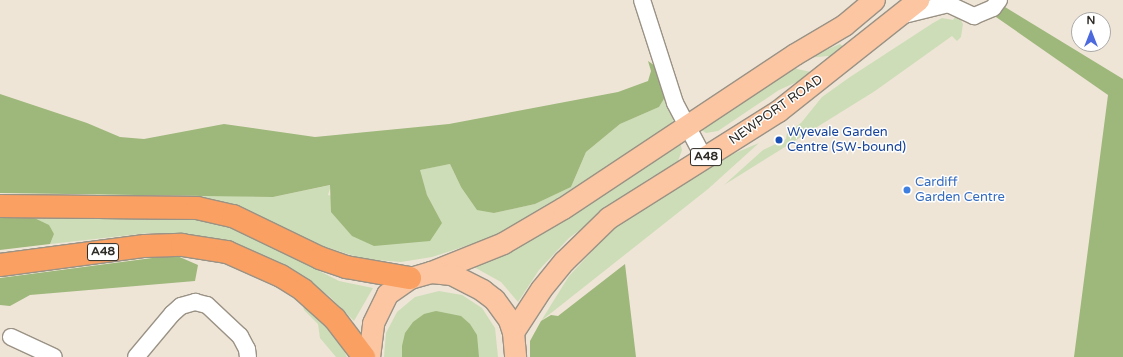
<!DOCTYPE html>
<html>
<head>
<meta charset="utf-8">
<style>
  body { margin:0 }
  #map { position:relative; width:1123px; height:357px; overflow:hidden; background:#eee5d7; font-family:"Varela Round",sans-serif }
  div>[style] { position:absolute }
  .green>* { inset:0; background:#cdddb7 }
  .forest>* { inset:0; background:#9eb77b }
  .roads { filter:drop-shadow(1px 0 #9a9285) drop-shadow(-1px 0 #9a9285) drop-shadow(0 1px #9a9285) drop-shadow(0 -1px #9a9285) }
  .minor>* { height:16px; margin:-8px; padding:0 8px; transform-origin:8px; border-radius:8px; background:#fff }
  .major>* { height:21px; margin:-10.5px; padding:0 10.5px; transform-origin:10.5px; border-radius:10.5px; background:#fbc6a1 }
  .highway>* { height:22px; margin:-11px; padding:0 11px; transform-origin:11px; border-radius:11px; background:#f9a062 }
  .dots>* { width:11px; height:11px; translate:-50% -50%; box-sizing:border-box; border:2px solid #fff; border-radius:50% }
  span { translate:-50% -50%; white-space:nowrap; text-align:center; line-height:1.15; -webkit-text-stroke:3px #fff; paint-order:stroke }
  .shield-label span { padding:1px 3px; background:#fff; border:1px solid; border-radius:3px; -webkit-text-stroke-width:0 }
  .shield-label { font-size:12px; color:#2e2a25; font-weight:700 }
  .street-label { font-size:13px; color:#2e2a25 }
  .transit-label { font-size:13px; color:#164399 }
  .left { translate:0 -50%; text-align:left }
  .shop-label { font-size:13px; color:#366cbe }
  .north { position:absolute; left:1071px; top:12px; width:40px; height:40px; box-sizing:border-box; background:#fff; border:1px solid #abaaa8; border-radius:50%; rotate:0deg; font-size:11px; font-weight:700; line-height:16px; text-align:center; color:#2e2a25 }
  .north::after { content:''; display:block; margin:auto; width:14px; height:18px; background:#4c69dd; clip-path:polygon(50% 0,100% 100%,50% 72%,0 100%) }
</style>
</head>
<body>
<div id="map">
  <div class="green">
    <i style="clip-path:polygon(957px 14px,963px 24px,961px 37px,957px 41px,952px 36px,875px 91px,724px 185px,763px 150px,786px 139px,787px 133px,801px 123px,822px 97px,850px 77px,933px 23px,942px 18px,953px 20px)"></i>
    <i style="clip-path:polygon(840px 44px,845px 48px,831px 59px,828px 56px,807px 58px)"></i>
    <i style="clip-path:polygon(794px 65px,797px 69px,811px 72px,808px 77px,779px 90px,718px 131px,706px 133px,700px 129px)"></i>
    <i style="clip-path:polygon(667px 94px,674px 113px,672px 126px,599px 175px,494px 237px,432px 257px,401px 262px,364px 259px,319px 245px,220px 201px,195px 195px,273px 197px,331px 185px,328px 195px,442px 223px,427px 195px,419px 170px,450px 164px,461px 187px,494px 213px,535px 204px,571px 187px,586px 152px,620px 124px,659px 107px)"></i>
    <i style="clip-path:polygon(680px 142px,682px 150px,677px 164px,650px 178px,569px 238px,539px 270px,518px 302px,501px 282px,474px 267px,498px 257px,546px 232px)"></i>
    <i style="clip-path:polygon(759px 143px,708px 189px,541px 321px,569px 276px,609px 233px,647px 203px,716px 161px)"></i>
    <i style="clip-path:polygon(30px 216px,189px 217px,243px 232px,339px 281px,373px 288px,354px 321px,329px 296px,286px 267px,236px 245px,191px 235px,149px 233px,50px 244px,54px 234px)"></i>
    <i style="clip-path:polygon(439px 291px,462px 295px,482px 308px,495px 328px,498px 357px,384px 357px,386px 333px,397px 312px,415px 297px)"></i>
    <i style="clip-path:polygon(302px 302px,335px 334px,347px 357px,336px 357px,320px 338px,318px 324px,304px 310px)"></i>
  </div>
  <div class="forest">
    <i style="clip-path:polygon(1005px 7px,1123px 79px,1123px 357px,1074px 357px,1108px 95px,996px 17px)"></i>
    <i style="clip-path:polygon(648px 61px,658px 68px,667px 94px,659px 107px,620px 124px,586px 152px,571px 187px,535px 204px,494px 213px,477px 210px,461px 187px,450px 164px,420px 170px,427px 195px,442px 223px,430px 241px,374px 246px,352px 236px,331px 212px,330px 185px,273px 197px,0 193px,0 94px,87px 123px,120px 137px,144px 139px,224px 124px,315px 137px,449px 124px,618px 92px,648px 81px,651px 71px)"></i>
    <i style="clip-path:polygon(30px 216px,49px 225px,54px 234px,50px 244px,0 250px,0 217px)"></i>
    <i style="clip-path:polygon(175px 255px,198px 265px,195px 281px,30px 295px,10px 306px,0 305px,0 278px)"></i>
    <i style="clip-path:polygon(625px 264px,636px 357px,530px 357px,530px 341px,541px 321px,551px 315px,558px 316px)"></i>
    <i style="clip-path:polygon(436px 311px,461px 316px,470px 324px,477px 335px,479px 357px,402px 357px,402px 346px,405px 333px,413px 322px,424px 314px)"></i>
  </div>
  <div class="roads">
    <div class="minor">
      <i style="left:642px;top:0;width:108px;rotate:72.2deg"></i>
      <i style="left:675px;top:103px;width:62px;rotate:62.2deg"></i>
      <i style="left:904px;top:15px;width:45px;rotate:-14deg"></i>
      <i style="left:948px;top:4px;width:29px;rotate:25deg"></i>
      <i style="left:974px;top:16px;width:21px;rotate:-23deg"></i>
      <i style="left:993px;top:8px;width:10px;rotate:-53deg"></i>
      <i style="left:11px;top:337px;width:47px;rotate:24.9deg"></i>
      <i style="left:136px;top:357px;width:56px;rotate:-50.1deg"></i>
      <i style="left:172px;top:314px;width:12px;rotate:-42deg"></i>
      <i style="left:181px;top:306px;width:15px;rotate:-16deg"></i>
      <i style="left:195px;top:302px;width:12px;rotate:14deg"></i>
      <i style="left:207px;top:305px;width:45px;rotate:43.2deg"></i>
      <i style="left:240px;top:336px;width:15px;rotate:62deg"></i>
      <i style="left:247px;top:349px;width:8px;rotate:83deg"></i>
    </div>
    <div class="major">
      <i style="left:431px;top:272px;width:78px;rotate:-21.9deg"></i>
      <i style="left:503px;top:243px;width:69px;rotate:-30.3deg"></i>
      <i style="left:563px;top:208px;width:278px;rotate:-33.6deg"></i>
      <i style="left:795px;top:54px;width:57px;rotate:-30.6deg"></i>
      <i style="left:844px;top:25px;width:39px;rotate:-40deg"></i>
      <i style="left:513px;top:332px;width:51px;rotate:-56.9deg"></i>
      <i style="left:541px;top:289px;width:36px;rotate:-51deg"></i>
      <i style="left:564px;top:261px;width:62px;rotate:-44.3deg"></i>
      <i style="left:608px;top:218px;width:201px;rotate:-32.2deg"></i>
      <i style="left:778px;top:111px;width:179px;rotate:-38.4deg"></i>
      <i style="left:369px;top:357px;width:34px;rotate:-83deg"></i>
      <i style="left:373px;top:323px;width:32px;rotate:-64deg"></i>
      <i style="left:387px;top:294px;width:28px;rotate:-35deg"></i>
      <i style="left:410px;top:278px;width:22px;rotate:-16deg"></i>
      <i style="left:431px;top:272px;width:20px;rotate:6deg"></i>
      <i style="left:451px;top:274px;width:35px;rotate:27deg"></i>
      <i style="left:482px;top:290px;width:15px;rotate:37deg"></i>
      <i style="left:494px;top:299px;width:26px;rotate:54deg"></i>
      <i style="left:509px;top:320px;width:13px;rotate:72deg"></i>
      <i style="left:513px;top:332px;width:25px;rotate:85deg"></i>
    </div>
    <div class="highway">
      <i style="left:0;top:206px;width:197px;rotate:0.6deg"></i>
      <i style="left:197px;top:208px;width:37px;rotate:13deg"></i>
      <i style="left:233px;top:216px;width:97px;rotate:25.8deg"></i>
      <i style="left:320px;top:258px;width:28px;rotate:19deg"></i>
      <i style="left:346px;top:267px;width:65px;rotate:9.8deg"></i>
      <i style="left:0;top:265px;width:146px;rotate:-7.5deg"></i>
      <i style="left:145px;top:246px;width:37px;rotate:-2deg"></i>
      <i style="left:182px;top:245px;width:46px;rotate:8.8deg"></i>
      <i style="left:227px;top:252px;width:59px;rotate:24deg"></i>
      <i style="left:281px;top:276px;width:26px;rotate:32deg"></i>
      <i style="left:303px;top:290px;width:43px;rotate:42.2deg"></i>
      <i style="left:335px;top:319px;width:48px;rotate:52.7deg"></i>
    </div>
  </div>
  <div class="dots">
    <i style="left:779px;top:140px;background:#1a4fb4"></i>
    <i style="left:907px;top:190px;background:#3f7fe0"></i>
  </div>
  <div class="shield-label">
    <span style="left:706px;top:157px">A48</span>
    <span style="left:103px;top:252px">A48</span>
  </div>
  <div class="street-label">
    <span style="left:776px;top:110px;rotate:-35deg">NEWPORT ROAD</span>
  </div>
  <div class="transit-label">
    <span class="left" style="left:787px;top:140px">Wyevale Garden<br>Centre (SW-bound)</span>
  </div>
  <div class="shop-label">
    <span class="left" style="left:915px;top:190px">Cardiff<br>Garden Centre</span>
  </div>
  <div class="north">N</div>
</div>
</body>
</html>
